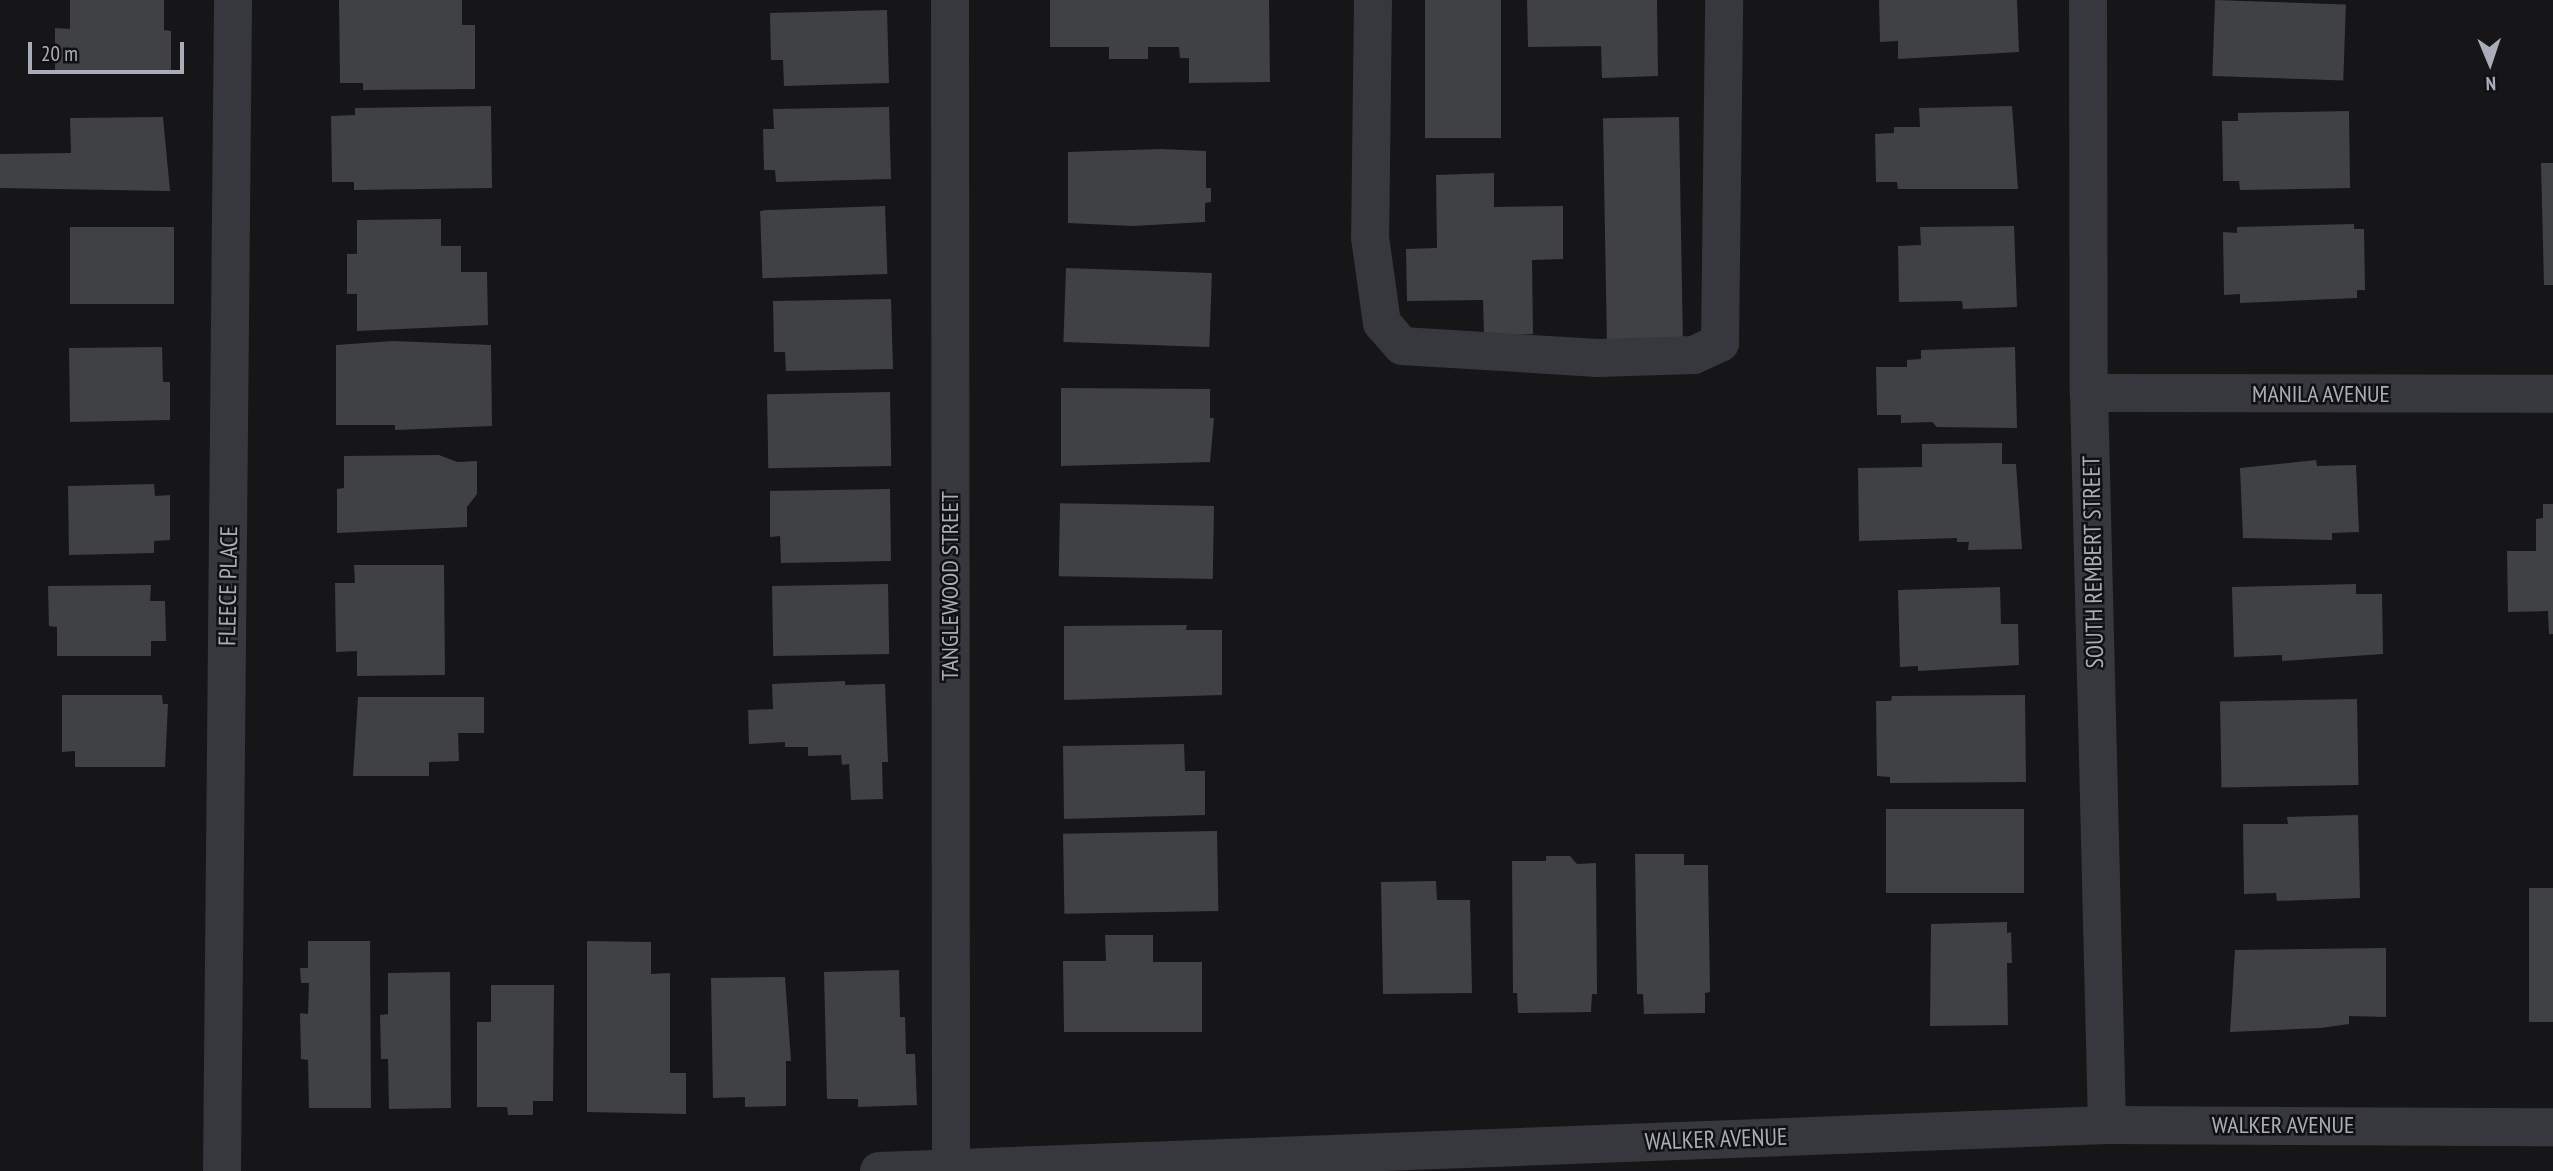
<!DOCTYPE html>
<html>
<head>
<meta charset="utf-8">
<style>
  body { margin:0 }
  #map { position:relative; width:2553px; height:1171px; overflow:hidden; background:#161618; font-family:"PT Sans Narrow",sans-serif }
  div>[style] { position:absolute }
  .building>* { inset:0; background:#404145; transform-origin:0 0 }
  .minor>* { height:38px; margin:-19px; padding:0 19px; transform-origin:19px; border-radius:19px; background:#37383d }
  span { translate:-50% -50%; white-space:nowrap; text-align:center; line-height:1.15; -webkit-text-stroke:5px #111113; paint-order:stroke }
  .street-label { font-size:24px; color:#a8adb8 }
  .north { position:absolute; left:2455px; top:28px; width:70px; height:70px; -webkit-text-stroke:5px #111113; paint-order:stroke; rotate:178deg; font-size:19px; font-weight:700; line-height:28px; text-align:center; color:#a8adb8 }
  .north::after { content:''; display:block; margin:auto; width:24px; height:32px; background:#a8adb8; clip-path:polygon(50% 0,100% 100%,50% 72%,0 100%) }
  .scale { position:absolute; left:28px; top:42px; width:156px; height:32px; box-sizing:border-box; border:4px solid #a8adb8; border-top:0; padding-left:9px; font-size:21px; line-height:24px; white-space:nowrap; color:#a8adb8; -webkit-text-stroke:5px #111113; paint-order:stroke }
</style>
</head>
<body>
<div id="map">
  <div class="building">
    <i style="clip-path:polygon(70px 0,164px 0,164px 30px,171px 31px,171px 73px,55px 72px,55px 28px,70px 29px)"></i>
    <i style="clip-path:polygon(339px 0,462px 0,462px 25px,475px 25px,475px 89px,363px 90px,363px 83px,340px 83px)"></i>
    <i style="clip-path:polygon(1050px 0,1269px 0,1270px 82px,1189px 83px,1189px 58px,1180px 58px,1179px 47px,1148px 47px,1148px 59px,1109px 59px,1109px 47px,1050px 47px)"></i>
    <i style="left:1425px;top:0;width:76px;height:138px"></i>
    <i style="clip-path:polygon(1527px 0,1657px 0,1658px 76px,1602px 78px,1601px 46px,1528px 47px)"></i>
    <i style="clip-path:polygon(1879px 0,2017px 0,2019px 52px,1898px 59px,1898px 41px,1880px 42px)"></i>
    <i style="left:2215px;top:0;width:131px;height:76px;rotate:2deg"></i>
    <i style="clip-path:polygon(887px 10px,889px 83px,784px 86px,783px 60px,771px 60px,770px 13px)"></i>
    <i style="clip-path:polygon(491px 106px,492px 188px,354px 190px,354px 182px,332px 182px,331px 116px,355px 115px,355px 108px)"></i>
    <i style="clip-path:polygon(2012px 106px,2018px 189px,1898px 189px,1897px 182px,1876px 182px,1875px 134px,1894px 133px,1894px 127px,1920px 127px,1919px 108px)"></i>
    <i style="clip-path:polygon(889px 107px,891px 179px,776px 182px,775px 170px,764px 170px,763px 129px,774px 129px,773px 109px)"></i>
    <i style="clip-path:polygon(2349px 111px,2350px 188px,2240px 190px,2239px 181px,2223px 181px,2222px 121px,2238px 121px,2238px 113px)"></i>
    <i style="clip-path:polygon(163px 117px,170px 191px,0 188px,0 154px,71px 153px,70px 118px)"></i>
    <i style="left:1679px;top:117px;width:225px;height:76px;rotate:89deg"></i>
    <i style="clip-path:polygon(1161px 149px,1206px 151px,1206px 188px,1211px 188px,1211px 202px,1205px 203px,1205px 222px,1133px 226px,1068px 223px,1068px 152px)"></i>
    <i style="clip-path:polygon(2541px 163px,2553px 163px,2553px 285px,2544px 285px)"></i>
    <i style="clip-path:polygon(1494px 173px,1494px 207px,1563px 206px,1563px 259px,1532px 260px,1533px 334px,1484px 335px,1483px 300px,1407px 301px,1406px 249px,1437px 248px,1436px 175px)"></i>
    <i style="left:885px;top:206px;width:68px;height:125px;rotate:88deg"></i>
    <i style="clip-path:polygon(441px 219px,441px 246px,461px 246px,461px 272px,487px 272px,488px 325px,357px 331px,357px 294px,347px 294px,347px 254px,357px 254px,357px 220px)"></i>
    <i style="clip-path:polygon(2354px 224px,2354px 229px,2364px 229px,2365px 290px,2357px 290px,2357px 298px,2240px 303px,2240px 294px,2224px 295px,2223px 232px,2237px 233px,2237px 227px)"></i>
    <i style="clip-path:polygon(2014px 226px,2017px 307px,1963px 309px,1962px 301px,1899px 302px,1898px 246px,1921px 245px,1920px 227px)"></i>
    <i style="left:174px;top:227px;width:77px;height:104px;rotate:90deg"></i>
    <i style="left:1066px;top:268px;width:146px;height:74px;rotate:2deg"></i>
    <i style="clip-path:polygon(891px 299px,893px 369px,786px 371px,785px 352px,774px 352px,773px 301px)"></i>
    <i style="clip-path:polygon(393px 341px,491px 345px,492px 426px,395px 430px,395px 425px,336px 425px,336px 345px)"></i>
    <i style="clip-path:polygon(162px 347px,163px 382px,170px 382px,170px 420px,70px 422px,69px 348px)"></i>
    <i style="clip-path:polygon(2015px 347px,2017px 428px,1937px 427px,1932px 422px,1901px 423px,1901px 415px,1877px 415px,1876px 367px,1907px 367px,1907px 360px,1921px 359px,1921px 350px)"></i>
    <i style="clip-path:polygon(1061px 388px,1210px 389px,1210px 418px,1214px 418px,1210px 462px,1061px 466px)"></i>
    <i style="left:890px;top:392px;width:74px;height:123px;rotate:89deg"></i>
    <i style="clip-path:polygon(2002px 443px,2002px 464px,2016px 464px,2022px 549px,1968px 550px,1969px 542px,1957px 542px,1957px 538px,1859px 541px,1858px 468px,1922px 467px,1922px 444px)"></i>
    <i style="clip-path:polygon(439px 455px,457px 462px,477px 461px,477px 494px,467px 507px,467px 527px,337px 533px,337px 489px,344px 488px,344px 456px)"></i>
    <i style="clip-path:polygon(2316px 460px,2317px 466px,2356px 465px,2359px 532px,2332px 533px,2332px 540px,2243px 538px,2240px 468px)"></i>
    <i style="clip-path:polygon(154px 484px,155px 496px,170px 495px,170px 540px,154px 541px,154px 553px,69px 555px,68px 486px)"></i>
    <i style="clip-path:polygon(890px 489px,891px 561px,781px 563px,780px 536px,770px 537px,770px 491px)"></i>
    <i style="clip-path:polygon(2543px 504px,2553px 504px,2553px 634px,2549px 634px,2548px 611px,2508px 612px,2507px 551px,2536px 551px,2536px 519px,2543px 518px)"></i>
    <i style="left:1214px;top:506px;width:73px;height:154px;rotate:91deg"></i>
    <i style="clip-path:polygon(354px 565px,444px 565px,445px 675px,357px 676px,357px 651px,336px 652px,335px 583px,355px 583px)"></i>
    <i style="left:888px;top:584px;width:70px;height:116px;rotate:89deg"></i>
    <i style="clip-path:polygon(2356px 584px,2356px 594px,2382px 594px,2383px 654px,2282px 661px,2282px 655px,2234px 657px,2232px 587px)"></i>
    <i style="clip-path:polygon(151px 585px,150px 601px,165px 601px,166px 641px,151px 641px,151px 656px,57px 656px,57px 627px,49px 626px,48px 586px)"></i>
    <i style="clip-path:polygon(2000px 587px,2001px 624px,2018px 624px,2019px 665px,1918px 671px,1918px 666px,1900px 667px,1898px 590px)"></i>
    <i style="clip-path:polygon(1187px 625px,1186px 630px,1222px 630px,1222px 695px,1064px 700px,1064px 626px)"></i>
    <i style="clip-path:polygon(845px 681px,845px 685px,885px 684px,888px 762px,882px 762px,883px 799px,851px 800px,849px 764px,842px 765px,841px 755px,808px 756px,808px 747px,785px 747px,785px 742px,749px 744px,748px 710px,773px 709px,772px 684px)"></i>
    <i style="clip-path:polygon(62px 695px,162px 695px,163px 704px,168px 704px,165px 767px,75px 767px,75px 751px,62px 752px)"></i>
    <i style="clip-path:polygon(2025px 695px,2026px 782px,1890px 783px,1890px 777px,1877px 776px,1876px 701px,1891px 701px,1892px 696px)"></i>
    <i style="clip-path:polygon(358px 697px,484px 697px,484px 733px,458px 733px,459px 761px,429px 762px,429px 776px,353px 776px)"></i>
    <i style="left:2357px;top:699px;width:86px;height:137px;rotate:89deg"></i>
    <i style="clip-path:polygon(1184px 744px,1185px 771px,1205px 771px,1205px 815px,1064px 819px,1063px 746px)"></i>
    <i style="left:2024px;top:809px;width:84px;height:138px;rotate:90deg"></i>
    <i style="clip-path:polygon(2358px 815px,2360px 898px,2277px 901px,2276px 893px,2244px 894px,2243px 824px,2288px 824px,2287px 817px)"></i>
    <i style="left:1217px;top:831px;width:80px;height:154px;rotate:89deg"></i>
    <i style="clip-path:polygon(1635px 854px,1684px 854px,1684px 865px,1708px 865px,1710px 992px,1705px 993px,1705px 1013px,1644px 1014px,1643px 994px,1637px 994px)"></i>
    <i style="clip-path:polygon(1546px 856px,1570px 856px,1577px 864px,1596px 863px,1597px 994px,1592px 994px,1591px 1012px,1518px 1013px,1517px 993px,1513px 993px,1512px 861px,1546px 861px)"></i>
    <i style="clip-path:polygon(1436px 881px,1437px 900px,1470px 900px,1472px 993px,1383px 994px,1381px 882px)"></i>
    <i style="left:2529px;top:888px;width:24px;height:134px"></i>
    <i style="clip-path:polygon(2007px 922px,2007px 933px,2011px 932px,2012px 963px,2007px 963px,2008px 1025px,1930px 1026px,1931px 924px)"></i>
    <i style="clip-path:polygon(1105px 935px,1153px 935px,1153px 962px,1202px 962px,1202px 1032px,1064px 1032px,1063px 961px,1106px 961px)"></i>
    <i style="clip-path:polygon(308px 941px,370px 941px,371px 1108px,309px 1108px,308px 1060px,301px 1059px,300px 1013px,308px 1014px,309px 983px,301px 983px,300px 968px,308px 968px)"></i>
    <i style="clip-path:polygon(587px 941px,651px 942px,651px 974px,670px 973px,670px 1073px,686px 1073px,686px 1114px,587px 1112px)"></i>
    <i style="clip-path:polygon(2386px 948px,2386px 1017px,2349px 1016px,2349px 1024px,2321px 1028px,2230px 1032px,2235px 950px)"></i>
    <i style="clip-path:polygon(899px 970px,900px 1017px,905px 1017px,906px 1054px,915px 1054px,917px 1105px,858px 1107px,858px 1099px,827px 1099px,824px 972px)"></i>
    <i style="clip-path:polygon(450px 972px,451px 1108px,389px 1109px,388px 1059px,381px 1059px,380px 1015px,388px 1014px,388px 973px)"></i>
    <i style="clip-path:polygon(785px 977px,791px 1061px,786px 1061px,786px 1106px,745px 1107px,745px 1097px,713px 1098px,711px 978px)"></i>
    <i style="clip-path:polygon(491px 985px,554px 985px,553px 1101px,533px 1101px,533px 1115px,508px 1115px,507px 1107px,477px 1107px,477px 1022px,491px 1022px)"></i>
  </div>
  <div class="minor">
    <i style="left:950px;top:0;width:1171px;rotate:89.95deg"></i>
    <i style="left:1373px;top:0;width:237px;rotate:90.7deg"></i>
    <i style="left:1370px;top:237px;width:87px;rotate:82.1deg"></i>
    <i style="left:1382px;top:323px;width:30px;rotate:49deg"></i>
    <i style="left:1402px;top:346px;width:196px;rotate:3.5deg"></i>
    <i style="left:1598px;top:358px;width:96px;rotate:-1.8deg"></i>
    <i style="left:1694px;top:355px;width:29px;rotate:-25deg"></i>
    <i style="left:1720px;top:343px;width:343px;rotate:-89.3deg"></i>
    <i style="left:2088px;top:0;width:393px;rotate:89.9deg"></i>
    <i style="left:2089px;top:393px;width:732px;rotate:88.59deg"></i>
    <i style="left:2089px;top:393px;width:464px;rotate:0.1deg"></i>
    <i style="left:222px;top:1171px;width:1171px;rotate:-89.46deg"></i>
    <i style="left:879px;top:1171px;width:1229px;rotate:-2.15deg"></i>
    <i style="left:2107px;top:1125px;width:446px;rotate:0.3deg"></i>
  </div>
  <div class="street-label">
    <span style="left:2321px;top:394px">MANILA AVENUE</span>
    <span style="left:2093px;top:562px;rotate:-91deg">SOUTH REMBERT STREET</span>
    <span style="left:228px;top:586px;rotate:-89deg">FLEECE PLACE</span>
    <span style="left:950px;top:586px;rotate:-90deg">TANGLEWOOD STREET</span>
    <span style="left:2283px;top:1125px">WALKER AVENUE</span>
    <span style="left:1716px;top:1139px;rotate:-2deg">WALKER AVENUE</span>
  </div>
  <div class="north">N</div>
  <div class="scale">20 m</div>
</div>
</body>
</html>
